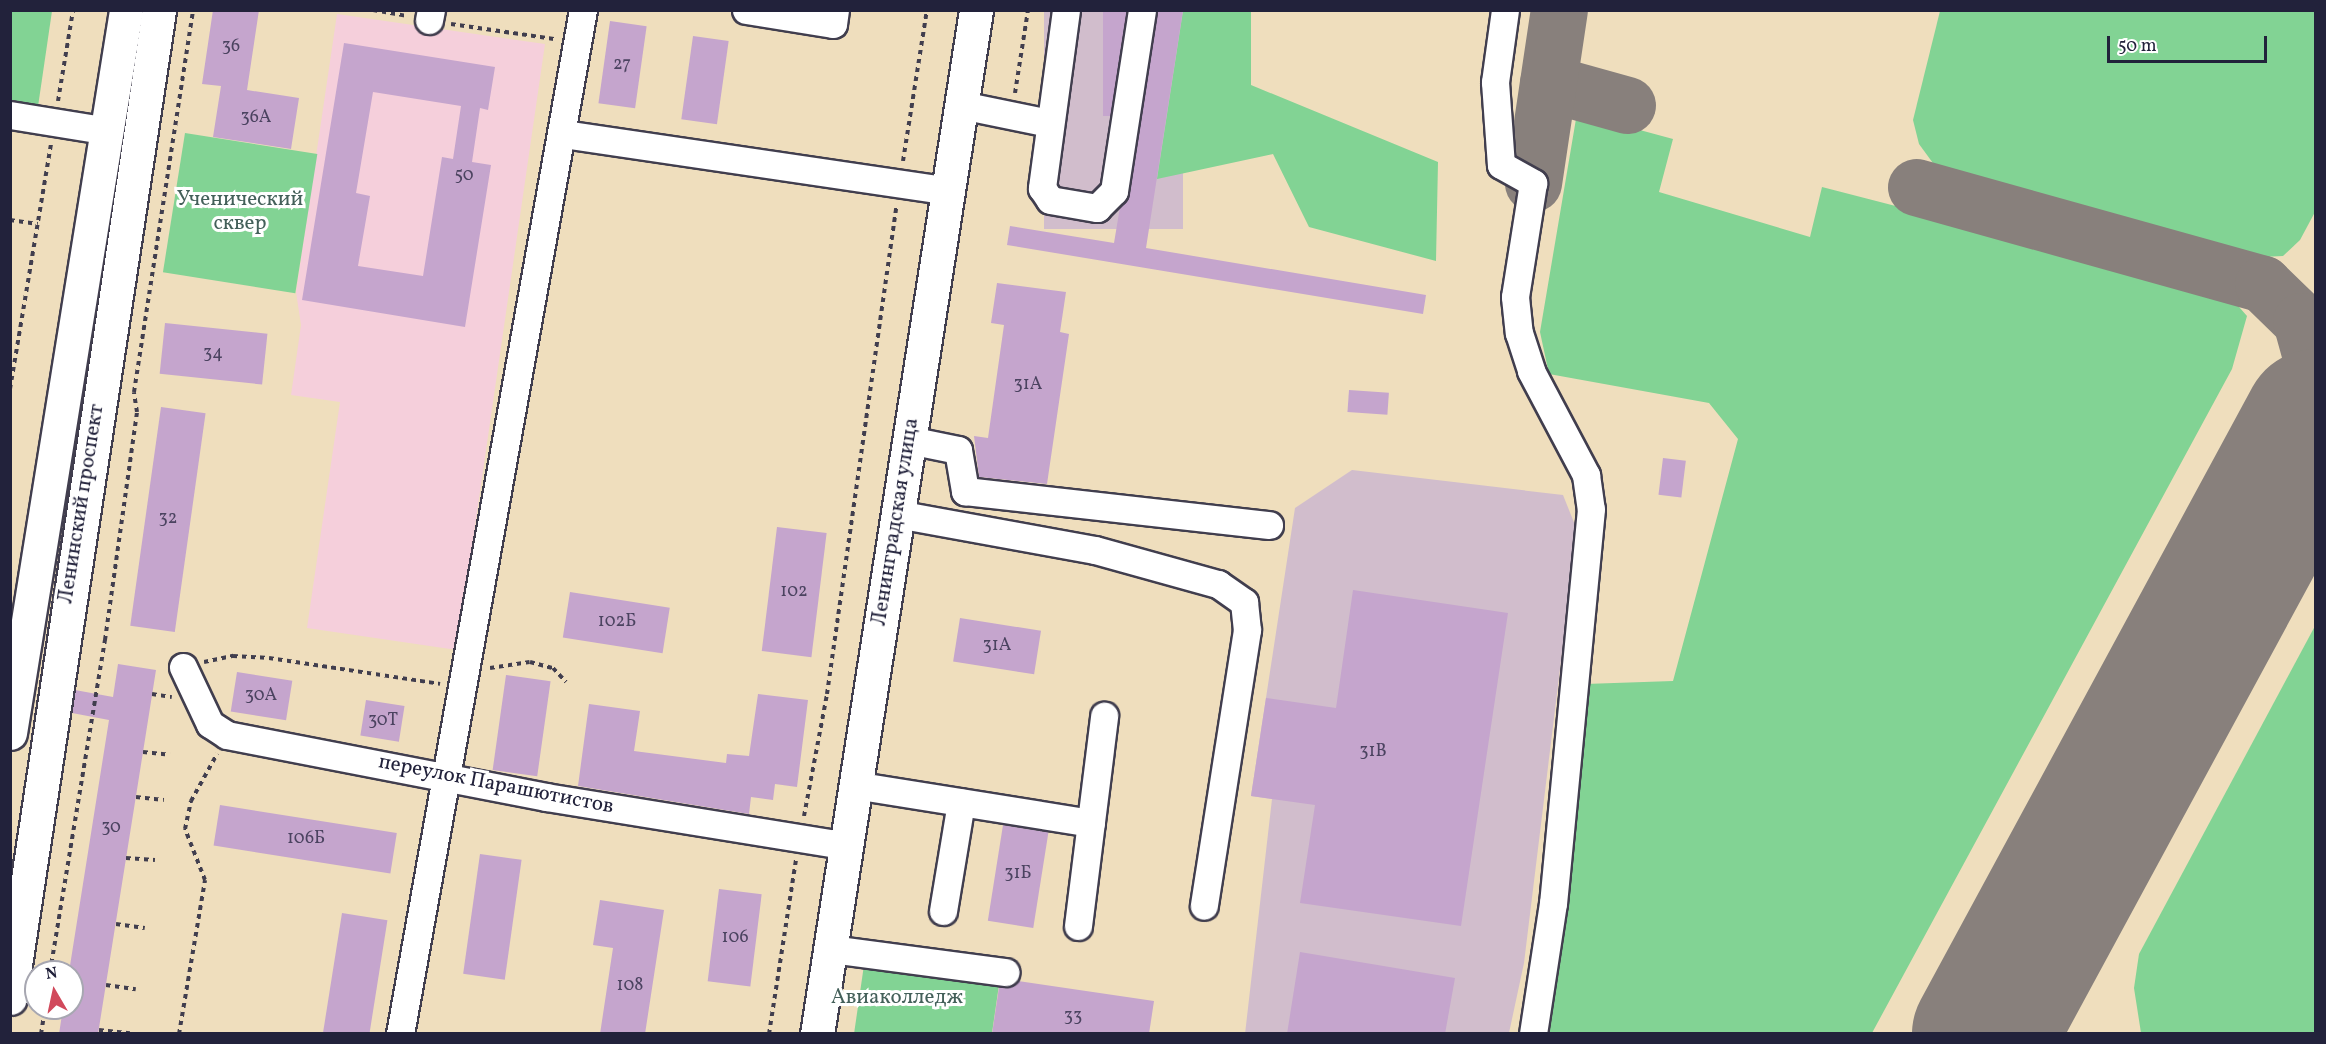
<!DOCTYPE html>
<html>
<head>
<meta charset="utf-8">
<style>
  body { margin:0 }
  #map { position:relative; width:2326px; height:1044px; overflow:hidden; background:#efdebd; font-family:Vollkorn,serif }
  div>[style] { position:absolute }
  .built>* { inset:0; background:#f5cfdb }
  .industrial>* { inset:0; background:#d1bdcc; transform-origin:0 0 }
  .green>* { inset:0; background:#82d394; transform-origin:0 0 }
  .taxiway>* { height:57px; margin:-28.5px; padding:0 28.5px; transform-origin:28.5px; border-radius:28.5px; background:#88807c }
  .runway>* { height:144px; margin:-72px; padding:0 72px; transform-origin:72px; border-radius:72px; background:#88807c }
  .building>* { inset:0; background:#c5a5cd; transform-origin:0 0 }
  .path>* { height:4px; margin-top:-2px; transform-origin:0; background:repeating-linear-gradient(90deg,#413e4e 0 4.5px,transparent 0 9px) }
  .roads { filter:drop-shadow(2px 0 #413e4e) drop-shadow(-2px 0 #413e4e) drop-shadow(0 2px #413e4e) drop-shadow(0 -2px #413e4e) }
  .minor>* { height:27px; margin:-13.5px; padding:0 13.5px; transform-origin:13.5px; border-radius:13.5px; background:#fff }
  .major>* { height:33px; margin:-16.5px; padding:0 16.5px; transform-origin:16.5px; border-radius:16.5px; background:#fff }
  span { translate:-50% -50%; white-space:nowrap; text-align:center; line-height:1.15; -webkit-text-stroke:6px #fff; paint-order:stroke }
  .number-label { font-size:18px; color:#4b4360 }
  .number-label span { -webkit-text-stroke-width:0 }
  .park-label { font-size:21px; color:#44605a }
  .street-label { font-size:21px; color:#22223b }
  .frame { position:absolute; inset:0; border:12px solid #22223b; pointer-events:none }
  .north { position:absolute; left:24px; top:960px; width:60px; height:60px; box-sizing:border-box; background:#fff; border:2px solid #a7a7b1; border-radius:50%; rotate:351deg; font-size:16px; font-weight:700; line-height:24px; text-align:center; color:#22223b }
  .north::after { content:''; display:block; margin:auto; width:21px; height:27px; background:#d1495b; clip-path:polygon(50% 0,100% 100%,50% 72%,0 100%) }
  .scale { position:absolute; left:2107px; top:36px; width:160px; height:27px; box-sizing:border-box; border:3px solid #22223b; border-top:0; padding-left:8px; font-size:18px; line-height:21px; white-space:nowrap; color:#22223b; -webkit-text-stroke:4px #fff; paint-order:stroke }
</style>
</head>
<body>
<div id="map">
  <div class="built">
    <i style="clip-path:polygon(337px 14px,545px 44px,457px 650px,307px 628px,340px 402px,291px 395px,301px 325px,296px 292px)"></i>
  </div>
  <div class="industrial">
    <i style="left:1044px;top:11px;width:139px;height:218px"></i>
    <i style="clip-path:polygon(1352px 470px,1563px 495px,1577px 530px,1524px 963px,1509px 1033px,1245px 1034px,1272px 799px,1251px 796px,1295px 508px)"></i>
  </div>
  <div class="green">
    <i style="clip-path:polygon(10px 11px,52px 11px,35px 127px,11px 123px)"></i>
    <i style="clip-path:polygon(1183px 11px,1251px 11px,1251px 85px,1438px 162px,1436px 261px,1309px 227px,1273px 154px,1157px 179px)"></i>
    <i style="clip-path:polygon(1940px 11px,2315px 11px,2315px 212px,2300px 240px,2283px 256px,2262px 257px,1938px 170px,1919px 144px,1913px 120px)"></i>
    <i style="clip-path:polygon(1577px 113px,1673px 139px,1659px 192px,1810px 237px,1822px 187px,2225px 291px,2247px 316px,2232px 369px,1872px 1033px,1544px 1033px,1558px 977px,1585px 684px,1673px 681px,1738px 439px,1709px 403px,1549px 374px,1540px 332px)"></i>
    <i style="left:185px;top:133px;width:134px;height:141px;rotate:9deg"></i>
    <i style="clip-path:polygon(2315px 626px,2315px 1033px,2141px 1033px,2134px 988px,2139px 954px)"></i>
    <i style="clip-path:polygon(865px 958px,1000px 978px,992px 1033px,854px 1034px)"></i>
  </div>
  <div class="taxiway">
    <i style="left:1548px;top:83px;width:82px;rotate:15.6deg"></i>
    <i style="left:1533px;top:183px;width:175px;rotate:-81.5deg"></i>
    <i style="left:1916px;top:187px;width:360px;rotate:15.6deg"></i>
    <i style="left:2263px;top:284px;width:53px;rotate:44.2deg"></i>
    <i style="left:2301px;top:321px;width:56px;rotate:74.5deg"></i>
    <i style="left:2026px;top:1034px;width:105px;rotate:-81.8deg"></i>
  </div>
  <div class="runway">
    <i style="left:1984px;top:1034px;width:697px;rotate:-61.56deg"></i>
  </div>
  <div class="building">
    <i style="clip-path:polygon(213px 10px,259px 10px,247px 90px,299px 98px,291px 149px,213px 137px,221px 86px,202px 84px)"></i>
    <i style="left:1103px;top:10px;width:23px;height:106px"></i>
    <i style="clip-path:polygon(1157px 10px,1183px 10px,1146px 248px,1426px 295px,1423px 314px,1007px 245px,1010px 226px,1114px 243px,1120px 207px,1130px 193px)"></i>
    <i style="left:610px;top:21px;width:37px;height:83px;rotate:8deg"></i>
    <i style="left:693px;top:36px;width:36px;height:84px;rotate:8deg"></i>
    <i style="clip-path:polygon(evenodd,344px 43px,495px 67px,488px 110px,480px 108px,472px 162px,491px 165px,465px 327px,302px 300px,344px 43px,373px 92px,461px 106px,453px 159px,442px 157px,423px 276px,358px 266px,370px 196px,356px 193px,373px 92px)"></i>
    <i style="clip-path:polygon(997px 283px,1066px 292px,1060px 332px,1069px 334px,1047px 484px,979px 477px,974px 436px,988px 438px,1004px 325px,991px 323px)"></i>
    <i style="left:165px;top:323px;width:103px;height:51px;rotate:6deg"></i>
    <i style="left:1349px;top:390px;width:40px;height:22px;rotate:4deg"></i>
    <i style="left:161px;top:407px;width:45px;height:221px;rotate:8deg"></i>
    <i style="left:1663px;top:458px;width:23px;height:37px;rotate:7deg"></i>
    <i style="left:777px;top:527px;width:50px;height:125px;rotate:7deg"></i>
    <i style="clip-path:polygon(1353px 590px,1508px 613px,1461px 926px,1300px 903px,1315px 805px,1251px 796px,1266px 698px,1336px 708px)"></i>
    <i style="left:570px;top:592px;width:101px;height:46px;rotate:9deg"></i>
    <i style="left:960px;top:618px;width:82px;height:44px;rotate:9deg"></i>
    <i style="clip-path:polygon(118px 664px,156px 670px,143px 752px,98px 1034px,59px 1034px,63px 1008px,72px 1008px,69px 972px,109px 720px,72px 713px,75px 690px,113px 697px)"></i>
    <i style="left:237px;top:672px;width:56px;height:40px;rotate:9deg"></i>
    <i style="left:506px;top:675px;width:45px;height:96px;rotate:8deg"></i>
    <i style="clip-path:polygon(758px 694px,808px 700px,797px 787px,775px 784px,773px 800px,751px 797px,749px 814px,578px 786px,589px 704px,640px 711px,634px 751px,726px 763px,727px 754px,749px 756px)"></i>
    <i style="left:366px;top:700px;width:39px;height:36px;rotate:9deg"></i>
    <i style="left:220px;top:805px;width:179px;height:41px;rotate:9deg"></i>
    <i style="left:1003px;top:825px;width:46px;height:97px;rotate:9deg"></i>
    <i style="left:480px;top:854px;width:42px;height:121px;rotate:8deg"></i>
    <i style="left:719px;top:889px;width:43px;height:93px;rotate:7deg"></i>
    <i style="clip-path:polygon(600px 900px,664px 910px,645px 1034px,600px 1034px,613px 948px,593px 945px)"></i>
    <i style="left:342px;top:913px;width:46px;height:122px;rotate:9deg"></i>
    <i style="clip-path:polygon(1300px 952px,1455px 978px,1445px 1034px,1287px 1034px)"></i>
    <i style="clip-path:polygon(1018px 981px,1154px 1001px,1149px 1034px,992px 1034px,999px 987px)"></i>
  </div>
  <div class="path">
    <i style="left:373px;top:10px;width:34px;rotate:10deg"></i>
    <i style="left:451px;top:24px;width:104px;rotate:8.3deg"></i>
    <i style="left:1015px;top:93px;width:84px;rotate:-81.1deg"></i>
    <i style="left:58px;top:101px;width:92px;rotate:-80.6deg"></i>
    <i style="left:903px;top:161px;width:153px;rotate:-81deg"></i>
    <i style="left:10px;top:220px;width:28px;rotate:8deg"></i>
    <i style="left:10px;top:389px;width:248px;rotate:-80.5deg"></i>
    <i style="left:204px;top:662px;width:30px;rotate:-12deg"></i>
    <i style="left:233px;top:656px;width:36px;rotate:3deg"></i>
    <i style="left:269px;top:658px;width:173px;rotate:8.6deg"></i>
    <i style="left:490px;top:668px;width:40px;rotate:-8.5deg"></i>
    <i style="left:530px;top:662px;width:24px;rotate:15deg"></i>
    <i style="left:553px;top:668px;width:19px;rotate:47deg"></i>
    <i style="left:152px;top:694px;width:20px;rotate:9deg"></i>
    <i style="left:143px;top:752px;width:27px;rotate:6deg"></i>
    <i style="left:136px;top:797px;width:28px;rotate:6deg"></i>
    <i style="left:804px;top:816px;width:124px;rotate:-79.3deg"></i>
    <i style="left:827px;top:694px;width:492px;rotate:-81.9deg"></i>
    <i style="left:126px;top:858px;width:29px;rotate:4deg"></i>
    <i style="left:116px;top:924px;width:29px;rotate:8deg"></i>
    <i style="left:50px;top:972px;width:337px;rotate:-80.6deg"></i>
    <i style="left:105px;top:640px;width:230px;rotate:-82deg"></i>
    <i style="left:137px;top:412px;width:20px;rotate:-99deg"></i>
    <i style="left:134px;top:392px;width:387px;rotate:-81.2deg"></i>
    <i style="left:106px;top:985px;width:30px;rotate:8deg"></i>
    <i style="left:99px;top:1030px;width:31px;rotate:6deg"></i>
    <i style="left:41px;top:1034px;width:26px;rotate:-81deg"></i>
    <i style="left:179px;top:1034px;width:156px;rotate:-80.4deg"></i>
    <i style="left:205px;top:880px;width:55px;rotate:-111.4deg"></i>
    <i style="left:185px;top:829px;width:29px;rotate:-78deg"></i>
    <i style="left:191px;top:801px;width:54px;rotate:-61deg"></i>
    <i style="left:769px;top:1034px;width:177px;rotate:-81.2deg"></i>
  </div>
  <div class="roads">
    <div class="minor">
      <i style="left:746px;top:10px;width:88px;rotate:9.1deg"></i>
      <i style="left:833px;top:24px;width:14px;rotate:-82deg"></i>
      <i style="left:1066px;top:10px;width:180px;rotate:97.7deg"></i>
      <i style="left:1042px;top:188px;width:14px;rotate:56deg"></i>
      <i style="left:1050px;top:200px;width:48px;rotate:9.7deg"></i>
      <i style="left:1097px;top:208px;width:24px;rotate:-45deg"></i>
      <i style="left:1114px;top:191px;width:183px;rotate:-81.2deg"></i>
      <i style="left:1505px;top:10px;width:73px;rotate:97.9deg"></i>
      <i style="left:1495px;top:82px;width:83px;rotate:85.9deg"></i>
      <i style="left:1501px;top:165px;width:37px;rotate:29deg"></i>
      <i style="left:1533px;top:183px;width:115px;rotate:99deg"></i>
      <i style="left:1515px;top:297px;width:36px;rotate:84deg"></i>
      <i style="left:1519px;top:333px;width:40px;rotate:72deg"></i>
      <i style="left:1531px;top:371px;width:118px;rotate:62.1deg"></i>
      <i style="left:1586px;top:475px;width:34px;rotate:82deg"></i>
      <i style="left:1591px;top:509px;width:396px;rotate:95.5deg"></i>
      <i style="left:1553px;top:903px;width:133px;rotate:98.7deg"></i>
      <i style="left:429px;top:20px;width:10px;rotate:-79deg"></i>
      <i style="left:961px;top:105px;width:90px;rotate:11.6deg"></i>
      <i style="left:10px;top:115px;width:100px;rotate:9.2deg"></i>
      <i style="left:564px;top:134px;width:388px;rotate:8.4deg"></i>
      <i style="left:909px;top:440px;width:50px;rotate:11.5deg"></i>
      <i style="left:958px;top:450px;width:42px;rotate:80.3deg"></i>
      <i style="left:965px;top:491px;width:306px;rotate:6.4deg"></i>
      <i style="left:897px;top:514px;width:201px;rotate:10.3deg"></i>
      <i style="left:1095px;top:550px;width:128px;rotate:15.5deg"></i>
      <i style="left:1218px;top:584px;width:32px;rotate:35deg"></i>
      <i style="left:1244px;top:602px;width:28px;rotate:84deg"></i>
      <i style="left:1247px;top:630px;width:279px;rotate:98.9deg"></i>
      <i style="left:183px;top:667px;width:63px;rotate:64.7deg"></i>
      <i style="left:210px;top:724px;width:20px;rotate:33deg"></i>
      <i style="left:227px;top:735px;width:325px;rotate:11deg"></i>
      <i style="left:546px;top:797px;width:305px;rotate:9.2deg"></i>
      <i style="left:854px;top:785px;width:240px;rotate:9.1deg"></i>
      <i style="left:943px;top:911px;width:110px;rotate:-80.6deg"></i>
      <i style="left:1078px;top:926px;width:212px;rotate:-82.9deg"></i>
      <i style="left:830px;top:949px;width:177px;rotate:7.5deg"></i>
      <i style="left:400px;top:1034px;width:1040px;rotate:-79.87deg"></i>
    </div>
    <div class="major">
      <i style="left:10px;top:733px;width:732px;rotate:-80.88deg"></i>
      <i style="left:10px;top:998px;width:999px;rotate:-81.42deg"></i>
      <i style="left:817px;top:1034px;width:1036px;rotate:-81.17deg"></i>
    </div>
  </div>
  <div class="number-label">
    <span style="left:231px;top:47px">36</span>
    <span style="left:622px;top:65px">27</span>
    <span style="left:256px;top:118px">36А</span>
    <span style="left:464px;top:176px">50</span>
    <span style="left:213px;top:354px">34</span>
    <span style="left:1028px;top:385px">31А</span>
    <span style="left:168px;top:519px">32</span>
    <span style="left:794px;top:592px">102</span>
    <span style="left:617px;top:622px">102Б</span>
    <span style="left:997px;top:646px">31А</span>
    <span style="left:261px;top:696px">30А</span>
    <span style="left:383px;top:721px">30Т</span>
    <span style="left:1373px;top:752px">31В</span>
    <span style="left:111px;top:828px">30</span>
    <span style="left:306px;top:839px">106Б</span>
    <span style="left:1018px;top:874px">31Б</span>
    <span style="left:735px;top:938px">106</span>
    <span style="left:630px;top:986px">108</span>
    <span style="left:1073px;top:1017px">33</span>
  </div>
  <div class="park-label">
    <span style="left:240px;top:212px">Ученический<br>сквер</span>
    <span style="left:897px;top:998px">Авиаколледж</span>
  </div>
  <div class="street-label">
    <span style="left:82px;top:504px;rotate:-81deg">Ленинский проспект</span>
    <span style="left:896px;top:522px;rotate:-81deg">Ленинградская улица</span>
    <span style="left:496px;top:785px;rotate:11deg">переулок Парашютистов</span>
  </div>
  <div class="frame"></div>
  <div class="north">N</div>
  <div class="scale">50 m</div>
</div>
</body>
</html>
